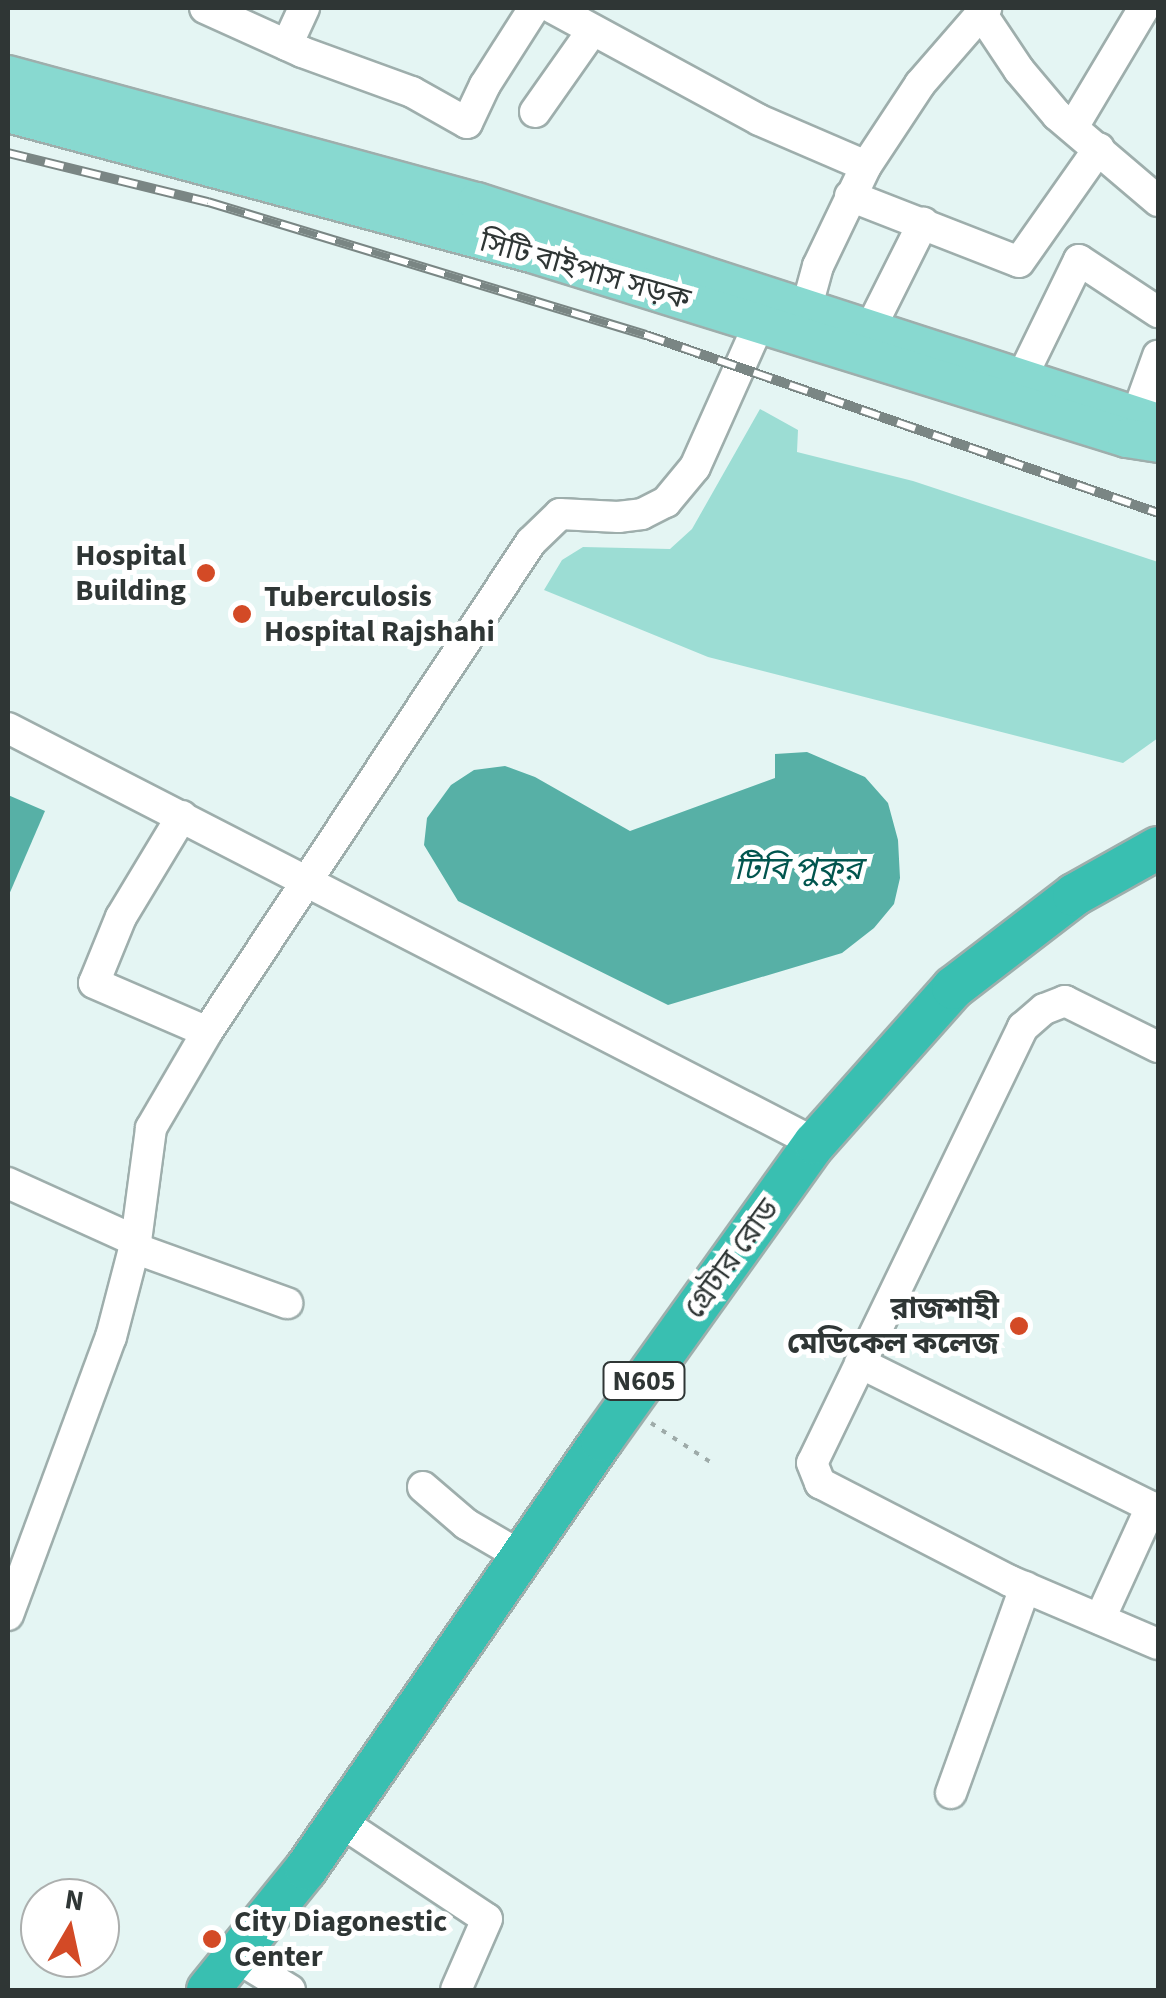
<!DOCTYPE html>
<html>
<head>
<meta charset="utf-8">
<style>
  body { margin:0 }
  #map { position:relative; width:1166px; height:1998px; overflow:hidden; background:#e4f5f3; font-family:"Source Sans 3","Noto Sans Bengali",sans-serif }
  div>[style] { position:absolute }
  .green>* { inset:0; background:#9cddd4 }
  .water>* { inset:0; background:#57b0a6 }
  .path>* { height:4px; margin-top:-2px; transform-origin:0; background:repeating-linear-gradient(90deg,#9eaba9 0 5px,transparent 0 13px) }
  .roads { filter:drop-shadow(2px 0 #9eaeac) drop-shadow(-2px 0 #9eaeac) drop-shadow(0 2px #9eaeac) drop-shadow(0 -2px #9eaeac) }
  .minor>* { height:30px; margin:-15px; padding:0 15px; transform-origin:15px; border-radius:15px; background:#fff }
  .major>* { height:38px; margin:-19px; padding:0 19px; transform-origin:19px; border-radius:19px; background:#88d9d0 }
  .highway>* { height:42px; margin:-21px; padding:0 21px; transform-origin:21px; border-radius:21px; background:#39bfb1 }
  .rail>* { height:10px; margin-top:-5px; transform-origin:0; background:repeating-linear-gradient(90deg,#fff 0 19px,#7a8684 0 38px); box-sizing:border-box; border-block:2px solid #7a8684 }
  .dots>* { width:28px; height:28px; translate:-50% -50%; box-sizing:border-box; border:5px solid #fff; border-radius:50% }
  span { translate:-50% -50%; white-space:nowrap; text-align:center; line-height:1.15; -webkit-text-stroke:10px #fff; paint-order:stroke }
  .shield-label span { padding:2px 8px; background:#fff; border:2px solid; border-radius:8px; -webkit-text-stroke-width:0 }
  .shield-label { font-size:28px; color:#2f3635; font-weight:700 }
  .street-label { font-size:30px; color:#2f3635 }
  .poi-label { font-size:30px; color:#2f3635; font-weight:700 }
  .right { translate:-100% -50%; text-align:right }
  .left { translate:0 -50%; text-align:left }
  .water-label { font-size:32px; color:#01554e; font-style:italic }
  .frame { position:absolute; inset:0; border:10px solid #2f3635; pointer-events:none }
  .north { position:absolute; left:20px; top:1878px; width:100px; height:100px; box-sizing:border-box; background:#fff; border:2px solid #acafae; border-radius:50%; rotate:9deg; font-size:28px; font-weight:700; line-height:40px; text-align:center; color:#2f3635 }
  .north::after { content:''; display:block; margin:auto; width:35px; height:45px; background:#d34a26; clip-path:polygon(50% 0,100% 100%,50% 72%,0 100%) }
</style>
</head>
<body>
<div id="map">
  <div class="green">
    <i style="clip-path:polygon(760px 409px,798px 430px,797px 452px,913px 481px,1158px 562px,1158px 738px,1123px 763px,708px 657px,544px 590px,562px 560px,583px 547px,670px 549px,692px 529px)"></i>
  </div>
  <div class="water">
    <i style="clip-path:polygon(807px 752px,865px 777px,888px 803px,898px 840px,900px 878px,894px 904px,874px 928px,842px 953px,668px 1005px,458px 901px,424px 845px,427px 818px,451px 785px,474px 770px,505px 766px,535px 777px,630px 831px,775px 778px,775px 754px)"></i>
    <i style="clip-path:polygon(8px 795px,45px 811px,8px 897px)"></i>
  </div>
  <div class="path">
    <i style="left:651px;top:1423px;width:73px;rotate:33.3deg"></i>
  </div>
  <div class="roads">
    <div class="minor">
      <i style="left:205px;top:8px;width:107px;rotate:24.4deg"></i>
      <i style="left:302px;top:52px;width:117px;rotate:20deg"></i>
      <i style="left:412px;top:92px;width:63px;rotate:29.4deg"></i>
      <i style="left:467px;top:123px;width:42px;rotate:-64.7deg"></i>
      <i style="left:485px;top:85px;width:91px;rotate:-57.5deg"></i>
      <i style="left:553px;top:8px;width:234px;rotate:28.5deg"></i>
      <i style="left:759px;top:120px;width:116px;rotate:23.3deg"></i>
      <i style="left:981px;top:13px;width:69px;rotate:56.3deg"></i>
      <i style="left:1019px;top:70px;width:59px;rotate:49.8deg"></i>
      <i style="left:1057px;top:115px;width:133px;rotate:40.4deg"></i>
      <i style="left:287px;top:45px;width:41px;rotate:-65.3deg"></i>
      <i style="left:535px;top:112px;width:99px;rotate:-54.9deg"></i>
      <i style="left:1073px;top:127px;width:139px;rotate:-59.2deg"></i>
      <i style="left:850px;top:196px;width:181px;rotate:21.3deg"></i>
      <i style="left:1019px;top:262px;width:139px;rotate:-54.9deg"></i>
      <i style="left:801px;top:328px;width:64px;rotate:-74.7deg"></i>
      <i style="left:818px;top:266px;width:111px;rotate:-64.4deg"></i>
      <i style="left:866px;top:166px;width:98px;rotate:-56.6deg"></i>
      <i style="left:920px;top:84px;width:101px;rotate:-49deg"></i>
      <i style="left:870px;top:329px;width:119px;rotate:-63.4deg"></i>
      <i style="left:1022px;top:377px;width:130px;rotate:-64deg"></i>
      <i style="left:1079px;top:260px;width:95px;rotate:33.4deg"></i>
      <i style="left:1137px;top:414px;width:62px;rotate:-70.1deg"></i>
      <i style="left:8px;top:728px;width:907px;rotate:27.21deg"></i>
      <i style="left:182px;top:816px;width:118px;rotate:121.1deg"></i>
      <i style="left:121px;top:917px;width:71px;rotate:112.2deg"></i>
      <i style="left:94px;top:983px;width:123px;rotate:23.4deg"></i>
      <i style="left:1158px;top:1047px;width:104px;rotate:-153.7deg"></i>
      <i style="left:1065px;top:1001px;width:22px;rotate:159deg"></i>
      <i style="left:1044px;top:1009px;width:28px;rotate:139deg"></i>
      <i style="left:1023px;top:1027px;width:484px;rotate:115.8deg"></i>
      <i style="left:812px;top:1463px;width:22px;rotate:68deg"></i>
      <i style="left:820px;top:1483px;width:214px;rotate:27.3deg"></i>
      <i style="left:1010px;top:1581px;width:161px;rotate:23.1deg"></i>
      <i style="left:8px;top:1183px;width:141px;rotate:24.4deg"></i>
      <i style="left:134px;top:1248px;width:163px;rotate:19.8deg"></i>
      <i style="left:860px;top:1363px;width:325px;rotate:26.3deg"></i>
      <i style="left:1151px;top:1507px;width:123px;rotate:114.5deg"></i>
      <i style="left:423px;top:1487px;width:57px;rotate:40.7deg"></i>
      <i style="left:466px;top:1524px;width:64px;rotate:30.2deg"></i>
      <i style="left:8px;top:1615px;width:296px;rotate:-69.7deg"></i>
      <i style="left:111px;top:1337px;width:99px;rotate:-75.4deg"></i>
      <i style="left:136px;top:1241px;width:114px;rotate:-82.4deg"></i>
      <i style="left:151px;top:1128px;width:111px;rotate:-59.7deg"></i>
      <i style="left:207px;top:1032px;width:587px;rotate:-56.53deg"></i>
      <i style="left:531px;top:542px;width:40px;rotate:-44deg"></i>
      <i style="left:560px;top:514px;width:58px;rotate:3deg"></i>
      <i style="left:618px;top:517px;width:24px;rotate:-7deg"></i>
      <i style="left:642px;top:514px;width:27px;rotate:-27deg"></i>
      <i style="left:666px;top:502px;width:45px;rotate:-50.4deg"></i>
      <i style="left:695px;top:467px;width:159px;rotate:-65.9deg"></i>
      <i style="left:951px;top:1793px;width:219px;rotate:-70.2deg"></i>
      <i style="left:350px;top:1828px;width:164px;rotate:33.6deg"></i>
      <i style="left:487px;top:1919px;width:77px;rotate:113.6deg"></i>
      <i style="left:249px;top:1965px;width:48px;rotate:31.4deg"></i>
    </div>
    <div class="major">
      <i style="left:8px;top:75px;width:486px;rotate:15.2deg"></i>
      <i style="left:477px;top:202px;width:716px;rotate:17.98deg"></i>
      <i style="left:8px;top:113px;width:546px;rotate:14.98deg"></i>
      <i style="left:535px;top:254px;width:620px;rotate:17.27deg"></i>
      <i style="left:1127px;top:438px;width:31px;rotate:9deg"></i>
    </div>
    <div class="highway">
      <i style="left:208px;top:1990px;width:156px;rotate:-51deg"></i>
      <i style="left:306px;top:1869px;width:521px;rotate:-55.4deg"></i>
      <i style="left:602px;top:1440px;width:365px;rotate:-54.4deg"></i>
      <i style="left:815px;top:1143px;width:208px;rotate:-48.3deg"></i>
      <i style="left:953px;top:988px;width:153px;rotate:-37.5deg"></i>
      <i style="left:1074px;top:895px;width:96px;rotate:-29.2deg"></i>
    </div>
  </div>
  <div class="rail">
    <i style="left:8px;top:153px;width:206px;rotate:13.8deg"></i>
    <i style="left:208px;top:202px;width:458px;rotate:16.9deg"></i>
    <i style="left:646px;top:335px;width:542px;rotate:19.17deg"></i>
  </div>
  <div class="dots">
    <i style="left:206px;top:573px;background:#d34a26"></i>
    <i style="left:242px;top:614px;background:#d34a26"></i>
    <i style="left:1019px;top:1326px;background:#d34a26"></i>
    <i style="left:212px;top:1939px;background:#d34a26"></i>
  </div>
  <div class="shield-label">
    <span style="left:644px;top:1381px">N605</span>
  </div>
  <div class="street-label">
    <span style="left:585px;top:271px;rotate:16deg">সিটি বাইপাস সড়ক</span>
    <span style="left:732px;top:1259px;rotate:-54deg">গ্রেটার রোড</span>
  </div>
  <div class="poi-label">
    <span class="right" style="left:186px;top:573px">Hospital<br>Building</span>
    <span class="left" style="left:264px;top:614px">Tuberculosis<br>Hospital Rajshahi</span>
    <span class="right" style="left:999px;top:1326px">রাজশাহী<br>মেডিকেল কলেজ</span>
    <span class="left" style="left:234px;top:1939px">City Diagonestic<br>Center</span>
  </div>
  <div class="water-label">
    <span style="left:798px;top:869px">টিবি পুকুর</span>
  </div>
  <div class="frame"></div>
  <div class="north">N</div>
</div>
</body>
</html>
